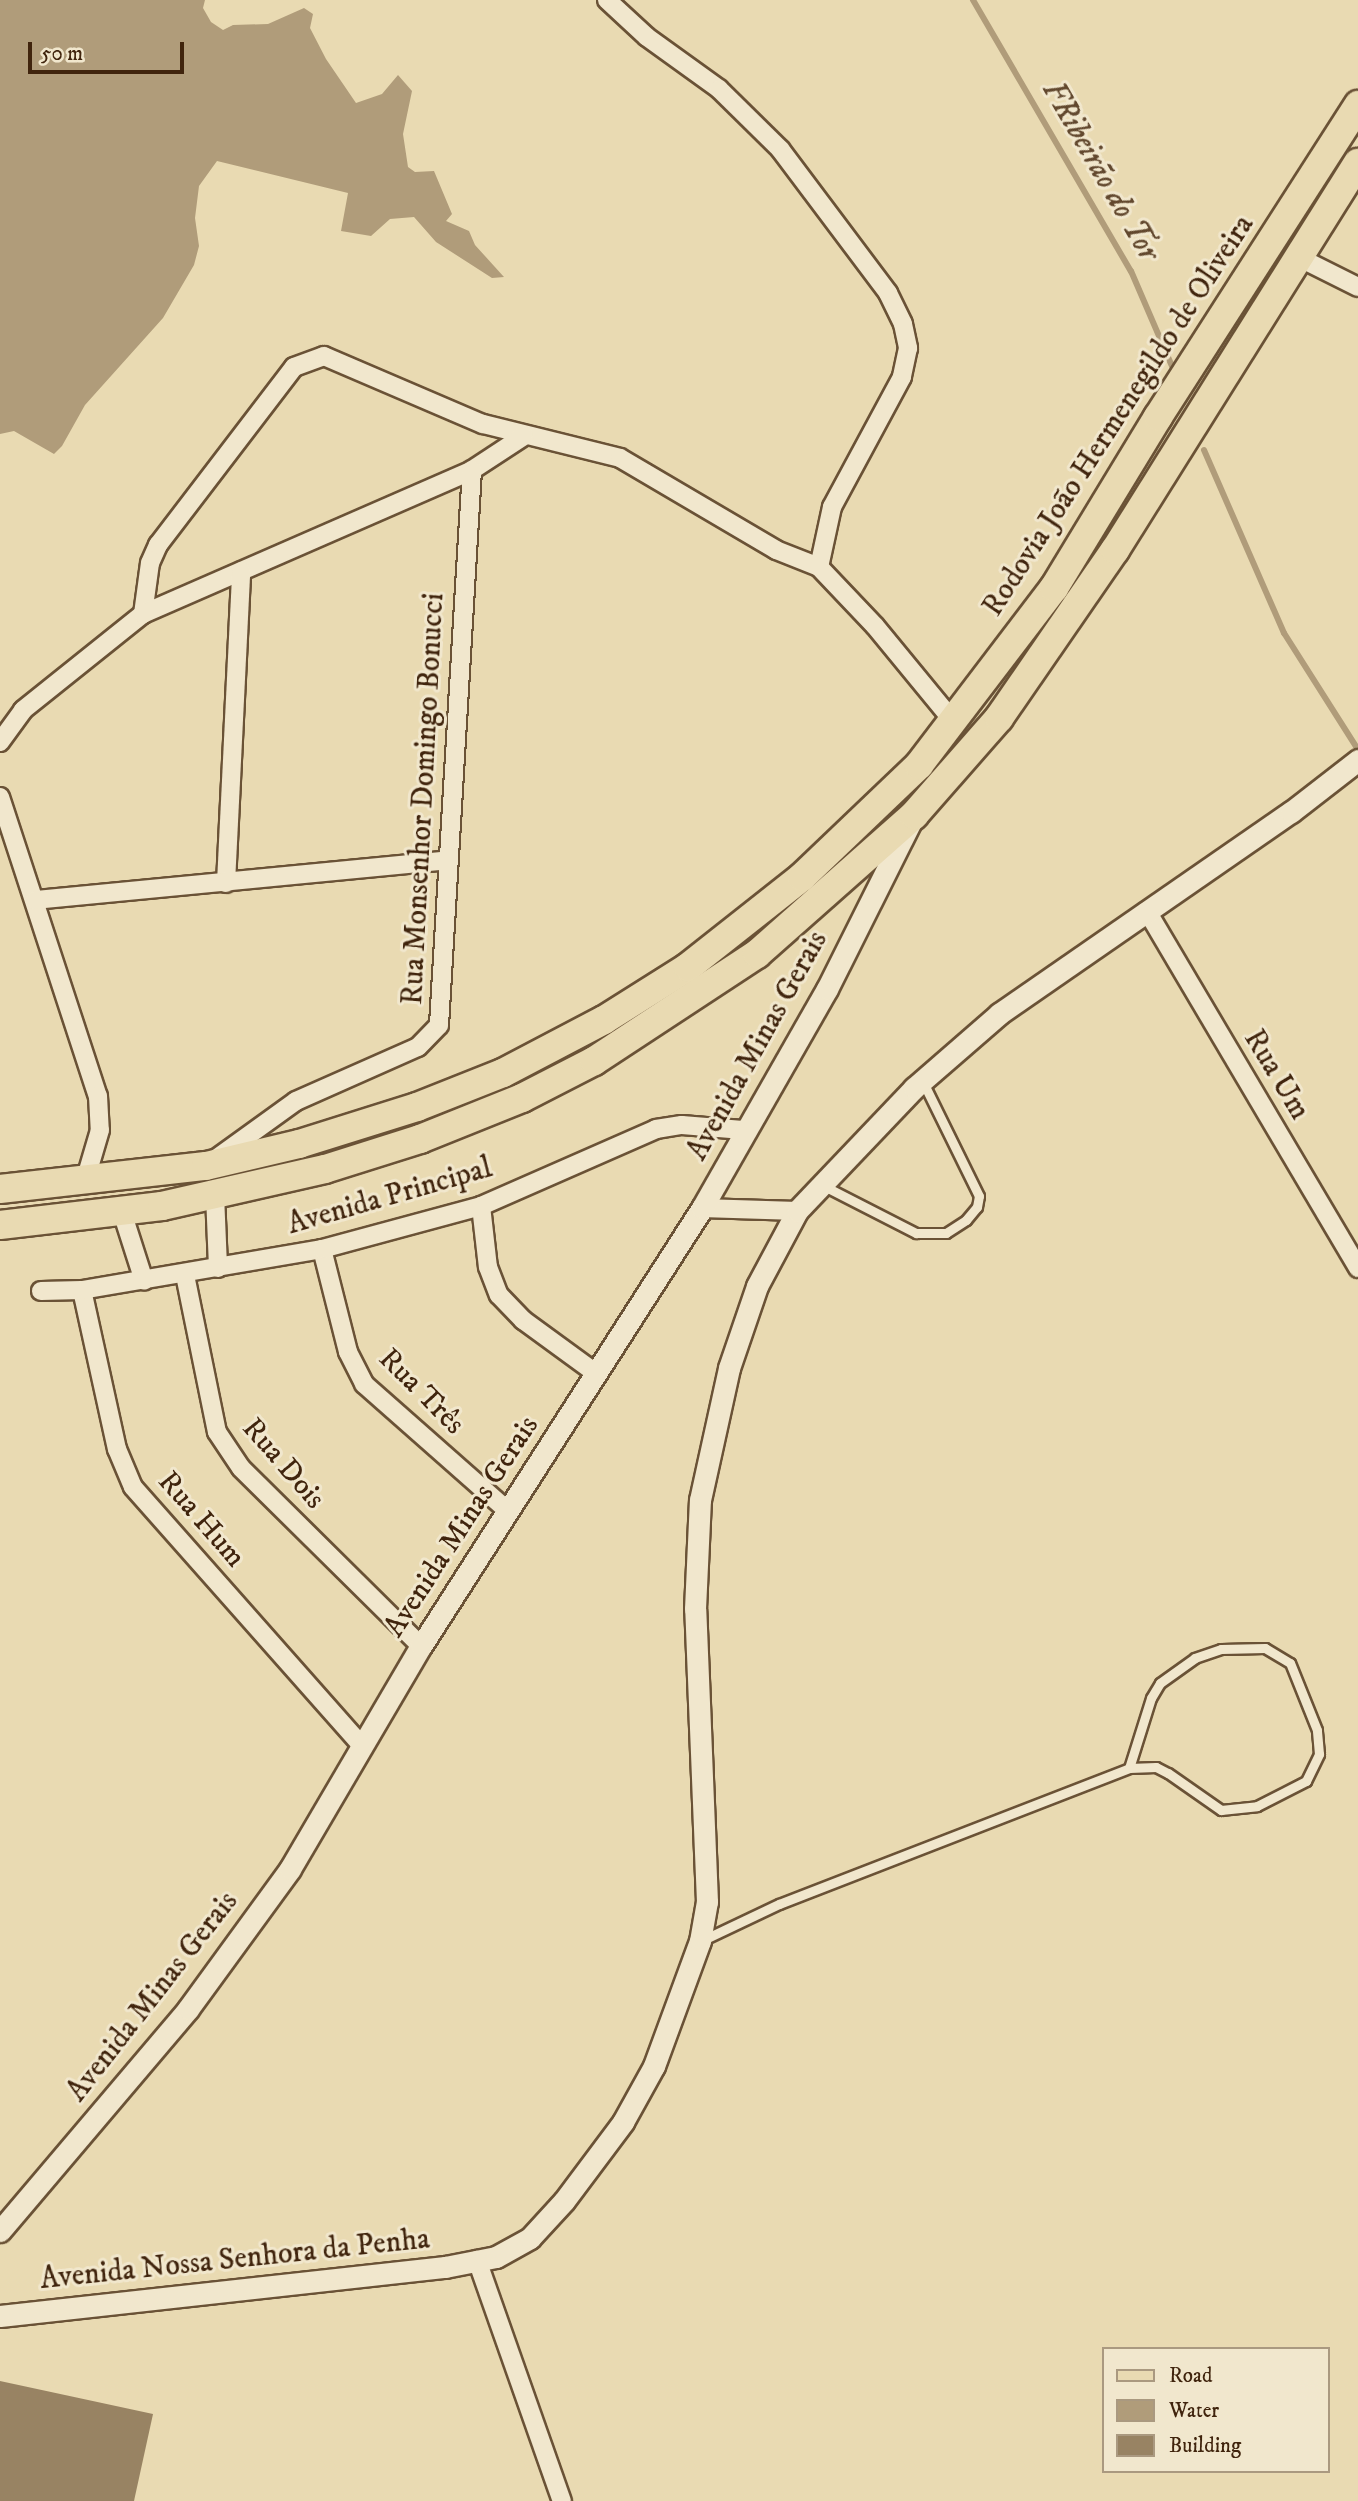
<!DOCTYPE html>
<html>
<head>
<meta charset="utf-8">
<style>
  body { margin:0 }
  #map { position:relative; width:1358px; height:2501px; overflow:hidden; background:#e9dab2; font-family:"IM FELL DW Pica",serif }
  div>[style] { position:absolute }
  .water>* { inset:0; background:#b09c7a }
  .stream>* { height:6px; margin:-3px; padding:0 3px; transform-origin:3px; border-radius:3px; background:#b09c7a }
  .building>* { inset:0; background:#988363 }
  .roads { filter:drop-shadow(2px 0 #6a5236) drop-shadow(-2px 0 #6a5236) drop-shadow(0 2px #6a5236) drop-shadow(0 -2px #6a5236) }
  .service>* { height:9px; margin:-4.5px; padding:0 4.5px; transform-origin:4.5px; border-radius:4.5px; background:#f1e7cd }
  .minor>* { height:18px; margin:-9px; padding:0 9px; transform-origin:9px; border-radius:9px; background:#f1e7cd }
  .tertiary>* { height:21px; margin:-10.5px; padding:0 10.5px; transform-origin:10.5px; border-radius:10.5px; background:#f1e7cd }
  .primary>* { height:28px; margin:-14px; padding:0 14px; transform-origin:14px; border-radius:14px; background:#e9dab2 }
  span { translate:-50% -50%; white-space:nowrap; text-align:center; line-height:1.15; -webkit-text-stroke:6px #f1e7cd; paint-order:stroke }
  .street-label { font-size:30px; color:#40240d }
  .water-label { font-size:32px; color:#62482e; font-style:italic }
  .legend { position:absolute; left:1102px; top:2347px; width:228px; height:126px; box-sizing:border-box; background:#f1e7cd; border:2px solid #aa9980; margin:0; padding:9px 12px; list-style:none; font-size:21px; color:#40240d }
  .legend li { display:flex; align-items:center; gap:14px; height:35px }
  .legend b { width:35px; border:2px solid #aa9980 }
  .scale { position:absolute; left:28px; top:42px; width:156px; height:32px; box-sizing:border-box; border:4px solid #40240d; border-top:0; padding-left:9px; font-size:21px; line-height:24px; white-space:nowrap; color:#40240d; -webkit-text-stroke:5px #f1e7cd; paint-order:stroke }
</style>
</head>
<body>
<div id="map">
  <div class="water">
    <i style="clip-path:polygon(0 0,205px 0,203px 8px,211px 22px,223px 30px,233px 25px,268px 24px,304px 8px,313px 14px,310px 28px,326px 59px,356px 103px,382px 94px,398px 75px,412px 91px,403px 134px,408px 167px,415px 172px,434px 171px,452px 214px,446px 221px,469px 231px,475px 245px,504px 277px,492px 278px,436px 242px,414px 217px,390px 219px,371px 236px,341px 231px,348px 193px,217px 161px,199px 186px,195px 218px,199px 246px,194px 265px,163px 318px,85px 405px,62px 446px,54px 454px,14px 431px,0 434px)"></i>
  </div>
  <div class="stream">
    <i style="left:973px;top:0;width:314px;rotate:59.8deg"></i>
    <i style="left:1131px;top:271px;width:109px;rotate:66.7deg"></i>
    <i style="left:1204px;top:450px;width:200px;rotate:66.4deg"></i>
    <i style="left:1284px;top:633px;width:136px;rotate:57.6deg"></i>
  </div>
  <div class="building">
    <i style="clip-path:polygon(0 2381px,153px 2414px,134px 2501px,0 2501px)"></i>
  </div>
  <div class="roads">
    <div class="service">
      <i style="left:822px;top:1185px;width:106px;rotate:27.1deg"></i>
      <i style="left:916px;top:1233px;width:30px"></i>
      <i style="left:946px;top:1233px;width:24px;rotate:-33deg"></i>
      <i style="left:966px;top:1220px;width:17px;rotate:-50deg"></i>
      <i style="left:977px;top:1207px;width:11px;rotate:-80deg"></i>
      <i style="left:979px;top:1196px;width:127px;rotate:-116.2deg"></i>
      <i style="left:701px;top:1941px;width:86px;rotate:-25.4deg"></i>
      <i style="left:779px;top:1904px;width:375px;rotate:-21.2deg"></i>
      <i style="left:1129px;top:1768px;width:27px;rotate:-2deg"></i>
      <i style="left:1156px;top:1767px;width:13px;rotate:27deg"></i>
      <i style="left:1168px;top:1773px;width:65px;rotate:34.9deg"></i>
      <i style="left:1221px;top:1810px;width:36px;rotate:-6deg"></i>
      <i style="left:1257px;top:1806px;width:55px;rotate:-27deg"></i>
      <i style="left:1306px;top:1781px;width:30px;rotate:-64deg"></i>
      <i style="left:1319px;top:1754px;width:24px;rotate:-95deg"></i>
      <i style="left:1317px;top:1730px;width:72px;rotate:-111.9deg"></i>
      <i style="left:1290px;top:1663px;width:29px;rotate:-149deg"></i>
      <i style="left:1265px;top:1648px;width:44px;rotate:178.7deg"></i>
      <i style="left:1221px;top:1649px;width:28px;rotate:161deg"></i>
      <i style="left:1195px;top:1658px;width:43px;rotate:144.5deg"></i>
      <i style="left:1160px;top:1683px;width:17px;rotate:121deg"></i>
      <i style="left:1151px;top:1698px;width:73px;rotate:107.4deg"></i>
    </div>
    <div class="minor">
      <i style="left:607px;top:0;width:54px;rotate:42.8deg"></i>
      <i style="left:647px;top:37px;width:89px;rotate:35.8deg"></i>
      <i style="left:719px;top:89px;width:86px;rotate:44.5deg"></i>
      <i style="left:780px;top:149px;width:180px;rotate:53.1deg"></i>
      <i style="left:888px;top:293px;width:34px;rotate:64deg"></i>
      <i style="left:903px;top:324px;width:25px;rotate:78deg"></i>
      <i style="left:908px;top:348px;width:30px;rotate:102deg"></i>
      <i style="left:902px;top:377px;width:148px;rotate:118.3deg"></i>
      <i style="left:832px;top:507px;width:61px;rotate:102.2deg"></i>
      <i style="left:1298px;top:257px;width:67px;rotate:26.6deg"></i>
      <i style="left:143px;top:614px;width:51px;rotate:-82.2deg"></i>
      <i style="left:150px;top:563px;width:20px;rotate:-66deg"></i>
      <i style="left:158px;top:545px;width:224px;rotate:-52.6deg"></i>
      <i style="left:294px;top:367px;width:32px;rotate:-20deg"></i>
      <i style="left:324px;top:356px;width:173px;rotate:23.2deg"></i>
      <i style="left:483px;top:424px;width:141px;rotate:13.9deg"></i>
      <i style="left:620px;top:458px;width:181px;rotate:30.5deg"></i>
      <i style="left:776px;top:550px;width:46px;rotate:21.6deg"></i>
      <i style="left:819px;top:567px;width:81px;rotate:46.5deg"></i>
      <i style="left:875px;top:626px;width:123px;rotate:50.6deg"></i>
      <i style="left:0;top:742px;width:39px;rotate:-54deg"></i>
      <i style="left:23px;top:710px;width:154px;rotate:-38.7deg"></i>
      <i style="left:143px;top:614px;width:359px;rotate:-23.6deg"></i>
      <i style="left:472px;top:470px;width:62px;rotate:-33.2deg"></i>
      <i style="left:0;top:797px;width:315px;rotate:71.9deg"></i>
      <i style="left:98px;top:1096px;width:34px;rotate:87deg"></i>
      <i style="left:100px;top:1130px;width:53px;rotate:106.4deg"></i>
      <i style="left:226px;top:883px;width:312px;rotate:-87.2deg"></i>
      <i style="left:35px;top:900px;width:415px;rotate:-5.5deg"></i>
      <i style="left:1147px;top:911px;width:415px;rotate:59.4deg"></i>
      <i style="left:217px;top:1158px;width:97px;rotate:-35.8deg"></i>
      <i style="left:296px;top:1101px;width:133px;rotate:-23.9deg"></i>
      <i style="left:418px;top:1047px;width:30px;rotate:-46deg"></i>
      <i style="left:439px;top:1025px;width:556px;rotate:-86.6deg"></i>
      <i style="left:215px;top:1195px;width:73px;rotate:87.6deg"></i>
      <i style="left:481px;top:1206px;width:61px;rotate:83.5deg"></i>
      <i style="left:488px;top:1267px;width:30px;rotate:69deg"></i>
      <i style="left:499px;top:1295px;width:35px;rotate:46deg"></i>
      <i style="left:523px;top:1320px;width:92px;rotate:36.1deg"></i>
      <i style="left:702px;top:1208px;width:95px;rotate:1.8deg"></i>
      <i style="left:122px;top:1212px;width:72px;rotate:72.3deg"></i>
      <i style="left:322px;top:1249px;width:106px;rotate:75.8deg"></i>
      <i style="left:348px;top:1352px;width:36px;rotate:63deg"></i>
      <i style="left:364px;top:1384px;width:192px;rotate:41.4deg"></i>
      <i style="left:185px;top:1275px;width:160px;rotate:78.5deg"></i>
      <i style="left:217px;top:1432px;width:43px;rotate:56.3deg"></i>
      <i style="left:241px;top:1468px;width:253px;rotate:44.7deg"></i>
      <i style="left:82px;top:1290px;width:163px;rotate:77.6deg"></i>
      <i style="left:117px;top:1449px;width:41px;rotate:67.2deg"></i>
      <i style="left:133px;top:1487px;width:343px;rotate:48.5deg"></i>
      <i style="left:41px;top:1291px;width:41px;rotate:-1.4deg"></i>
      <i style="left:82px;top:1290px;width:243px;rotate:-9.7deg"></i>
      <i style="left:322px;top:1249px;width:165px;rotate:-15.1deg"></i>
      <i style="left:481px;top:1206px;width:191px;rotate:-23.7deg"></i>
      <i style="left:656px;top:1129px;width:26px;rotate:-9deg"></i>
      <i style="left:682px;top:1125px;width:61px;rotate:4.7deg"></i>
      <i style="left:477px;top:2260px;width:256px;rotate:70.6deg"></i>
    </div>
    <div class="tertiary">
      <i style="left:0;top:2231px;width:291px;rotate:-49.7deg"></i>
      <i style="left:188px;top:2009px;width:173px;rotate:-53.9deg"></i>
      <i style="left:290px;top:1869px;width:259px;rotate:-59.6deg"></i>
      <i style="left:421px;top:1646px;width:520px;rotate:-57.32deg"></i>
      <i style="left:702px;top:1208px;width:252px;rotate:-60.3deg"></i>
      <i style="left:827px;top:989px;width:186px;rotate:-63.4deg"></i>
      <i style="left:0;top:2316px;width:448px;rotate:-6.3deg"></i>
      <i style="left:445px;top:2267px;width:52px;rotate:-11.1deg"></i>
      <i style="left:496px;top:2257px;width:39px;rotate:-29deg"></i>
      <i style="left:530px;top:2238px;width:50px;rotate:-47.4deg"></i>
      <i style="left:564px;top:2201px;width:99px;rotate:-53.2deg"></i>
      <i style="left:623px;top:2122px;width:64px;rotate:-61deg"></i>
      <i style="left:654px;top:2066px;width:133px;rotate:-69.8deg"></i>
      <i style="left:700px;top:1941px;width:40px;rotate:-80deg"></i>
      <i style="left:707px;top:1902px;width:293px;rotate:-92.3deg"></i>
      <i style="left:695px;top:1609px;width:109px;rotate:-87.4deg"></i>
      <i style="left:700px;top:1500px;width:135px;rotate:-77.6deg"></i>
      <i style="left:729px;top:1368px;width:87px;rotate:-71.1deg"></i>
      <i style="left:757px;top:1286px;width:85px;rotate:-61.9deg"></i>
      <i style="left:797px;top:1211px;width:170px;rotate:-46.4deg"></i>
      <i style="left:914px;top:1088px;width:113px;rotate:-41deg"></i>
      <i style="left:999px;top:1014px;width:355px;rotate:-34.7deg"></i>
      <i style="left:1291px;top:812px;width:85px;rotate:-37.8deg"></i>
    </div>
    <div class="primary">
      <i style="left:0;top:1189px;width:207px;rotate:-6.4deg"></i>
      <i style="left:206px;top:1166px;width:96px;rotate:-13.3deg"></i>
      <i style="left:299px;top:1144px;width:124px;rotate:-17.4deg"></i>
      <i style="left:417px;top:1107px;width:92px;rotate:-21.6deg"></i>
      <i style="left:503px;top:1073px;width:114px;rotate:-27.7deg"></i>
      <i style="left:604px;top:1020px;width:99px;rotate:-32.2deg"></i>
      <i style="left:688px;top:967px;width:145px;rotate:-38.3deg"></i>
      <i style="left:802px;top:877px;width:162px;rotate:-43.7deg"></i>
      <i style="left:919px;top:765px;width:223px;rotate:-52.7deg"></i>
      <i style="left:1054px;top:588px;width:200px;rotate:-58.7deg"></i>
      <i style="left:1158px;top:417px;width:371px;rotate:-57.3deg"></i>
      <i style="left:0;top:1225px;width:163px;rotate:-6.7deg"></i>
      <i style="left:162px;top:1206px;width:167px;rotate:-12.8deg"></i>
      <i style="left:325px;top:1169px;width:100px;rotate:-17.5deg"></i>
      <i style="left:420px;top:1139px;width:110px;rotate:-21.9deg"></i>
      <i style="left:522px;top:1098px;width:81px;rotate:-27.2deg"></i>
      <i style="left:594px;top:1061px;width:195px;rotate:-33.3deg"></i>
      <i style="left:757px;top:954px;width:210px;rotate:-41.5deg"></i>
      <i style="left:914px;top:815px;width:129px;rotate:-48.8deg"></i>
      <i style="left:999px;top:718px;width:204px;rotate:-55.4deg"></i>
      <i style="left:1115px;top:550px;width:457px;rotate:-57.9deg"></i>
    </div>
  </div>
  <div class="street-label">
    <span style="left:1119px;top:416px;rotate:-57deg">Rodovia João Hermenegildo de Oliveira</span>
    <span style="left:424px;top:799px;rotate:-87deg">Rua Monsenhor Domingo Bonucci</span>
    <span style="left:758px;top:1046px;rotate:-61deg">Avenida Minas Gerais</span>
    <span style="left:1276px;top:1075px;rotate:59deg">Rua Um</span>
    <span style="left:390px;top:1197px;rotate:-16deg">Avenida Principal</span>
    <span style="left:421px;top:1392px;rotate:45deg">Rua Três</span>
    <span style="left:283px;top:1464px;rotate:49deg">Rua Dois</span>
    <span style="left:201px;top:1520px;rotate:49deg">Rua Hum</span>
    <span style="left:462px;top:1527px;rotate:-57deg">Avenida Minas Gerais</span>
    <span style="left:153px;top:1997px;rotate:-52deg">Avenida Minas Gerais</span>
    <span style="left:235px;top:2260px;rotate:-6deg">Avenida Nossa Senhora da Penha</span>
  </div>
  <div class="water-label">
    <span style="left:1100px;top:171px;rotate:60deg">FRibeirão do Tor</span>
  </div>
  <ul class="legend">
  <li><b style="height:9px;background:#e9dab2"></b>Road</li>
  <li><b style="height:19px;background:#b09c7a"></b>Water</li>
  <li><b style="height:19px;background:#988363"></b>Building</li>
  </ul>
  <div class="scale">50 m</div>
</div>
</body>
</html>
